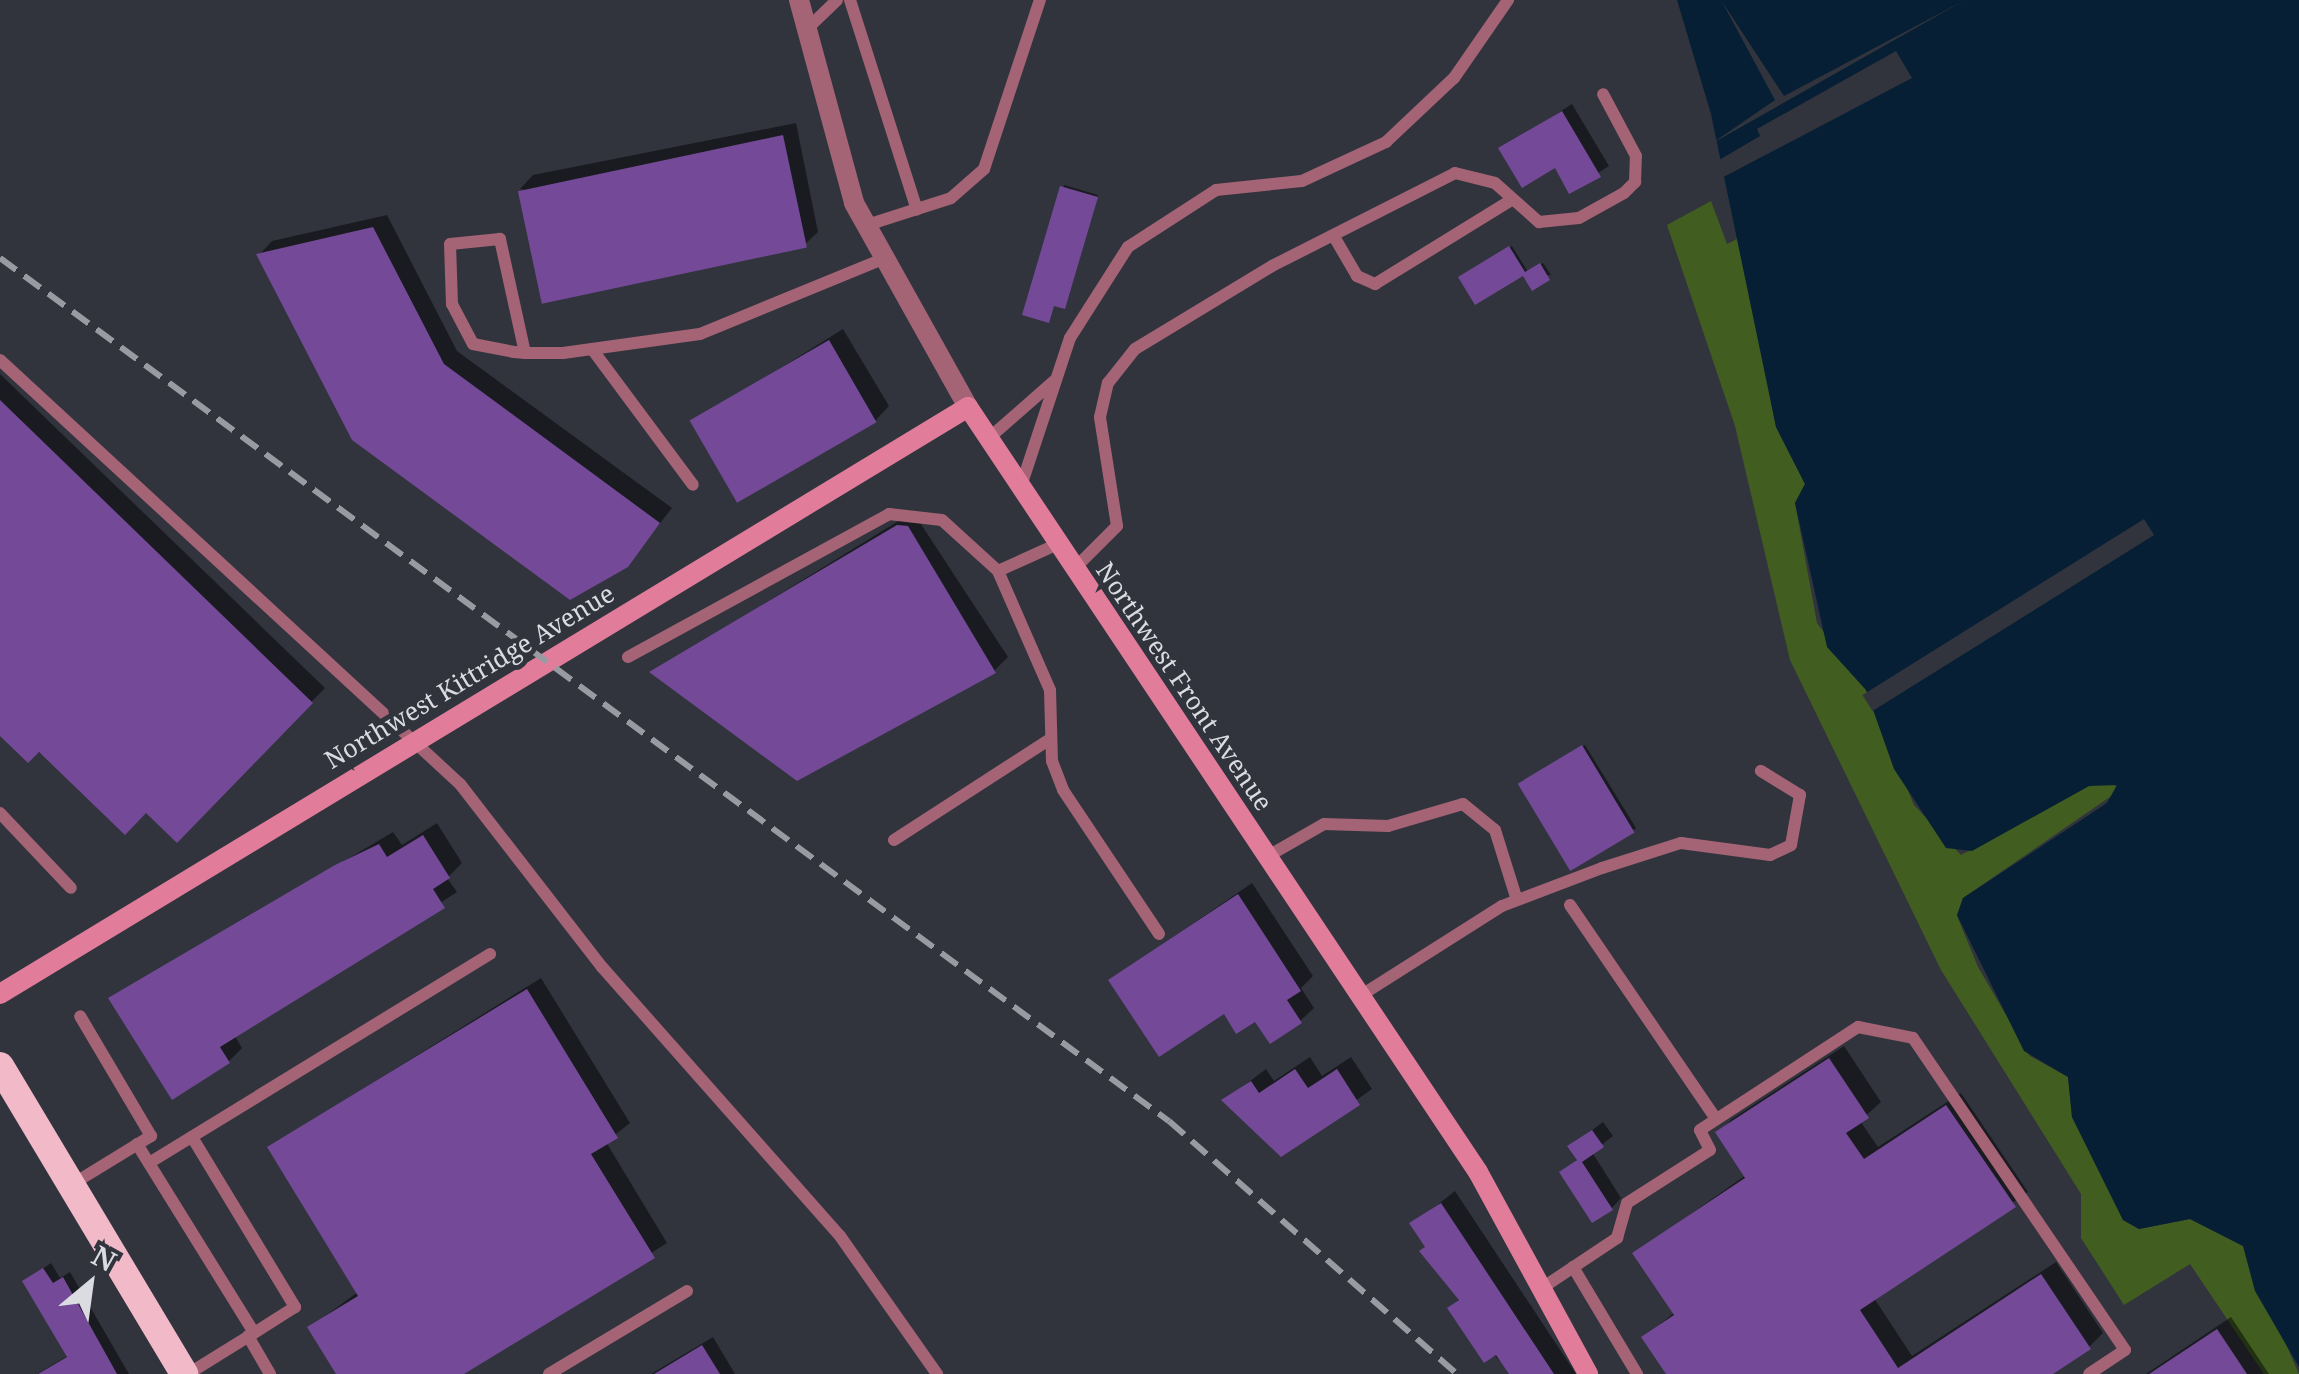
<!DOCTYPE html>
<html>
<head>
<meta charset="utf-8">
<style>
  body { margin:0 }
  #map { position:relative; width:2299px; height:1374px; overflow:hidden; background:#31343d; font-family:"Noto Serif",serif }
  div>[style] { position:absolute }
  .green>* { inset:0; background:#415d20 }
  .water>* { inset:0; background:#061f34 }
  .pier>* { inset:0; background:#31343d; transform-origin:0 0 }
  .shadow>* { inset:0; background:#0007 }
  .building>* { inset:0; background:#744a98; transform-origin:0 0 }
  .service>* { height:12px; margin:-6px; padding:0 6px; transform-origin:6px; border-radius:6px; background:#a46476 }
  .tertiary>* { height:20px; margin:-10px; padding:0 10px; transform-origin:10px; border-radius:10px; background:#a46476 }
  .secondary>* { height:20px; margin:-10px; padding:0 10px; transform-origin:10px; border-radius:10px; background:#e17d9a }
  .trunk>* { height:28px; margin:-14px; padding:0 14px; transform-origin:14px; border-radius:14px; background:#f2bac8 }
  .rail>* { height:6px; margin-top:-3px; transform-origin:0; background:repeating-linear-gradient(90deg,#999ba3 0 20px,transparent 0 30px) }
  span { translate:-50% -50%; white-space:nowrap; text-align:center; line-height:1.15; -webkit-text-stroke:10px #31343d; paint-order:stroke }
  .street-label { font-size:25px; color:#dadce2 }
  .north { position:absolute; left:40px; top:1234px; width:100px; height:100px; -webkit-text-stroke:8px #31343d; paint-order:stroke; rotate:29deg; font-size:28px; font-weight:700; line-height:40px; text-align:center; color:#dadce2 }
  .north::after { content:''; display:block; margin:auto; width:35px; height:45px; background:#dadce2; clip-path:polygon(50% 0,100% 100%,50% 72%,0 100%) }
</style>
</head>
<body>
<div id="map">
  <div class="green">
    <i style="clip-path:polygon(1711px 201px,1727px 244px,1737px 239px,1743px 254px,1776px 427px,1805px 484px,1795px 503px,1817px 623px,1866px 690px,1914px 805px,1961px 855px,2089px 786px,2108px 780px,2120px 790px,1963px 898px,1957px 916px,1978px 967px,2030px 1056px,2068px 1077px,2072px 1117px,2123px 1220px,2139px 1229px,2190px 1219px,2243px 1246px,2299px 1374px,2264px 1374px,2190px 1264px,2124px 1305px,2081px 1238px,2081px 1194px,1941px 970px,1790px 660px,1735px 426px,1667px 225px)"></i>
  </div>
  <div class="water">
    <i style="clip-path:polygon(1677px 0,2299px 0,2299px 1367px,2255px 1291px,2243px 1246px,2190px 1219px,2139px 1229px,2123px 1220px,2072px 1117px,2068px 1077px,2024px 1051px,1957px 915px,1963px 898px,2107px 803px,2117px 785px,2089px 786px,1972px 851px,1946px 848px,1894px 769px,1866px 690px,1827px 647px,1795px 503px,1805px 484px,1776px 427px,1711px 114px)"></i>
  </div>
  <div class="pier">
    <i style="clip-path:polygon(1721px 0,1784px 96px,1965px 0,1711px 144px,1775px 100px)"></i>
    <i style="clip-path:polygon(1896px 51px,1912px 78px,1716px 181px,1714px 163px,1760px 136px,1757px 129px)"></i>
    <i style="left:2144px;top:519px;width:19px;height:332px;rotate:58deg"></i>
  </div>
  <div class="shadow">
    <i style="clip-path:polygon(1572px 104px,1609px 166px,1570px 191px,1556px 165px,1501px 149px)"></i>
    <i style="clip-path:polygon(796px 123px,818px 232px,804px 245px,520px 189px,533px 175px)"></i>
    <i style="clip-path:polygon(1064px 185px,1098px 195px,1064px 306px,1054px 303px)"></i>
    <i style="clip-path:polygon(387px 215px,457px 351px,672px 508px,627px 565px,259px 255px,272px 241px)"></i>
    <i style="clip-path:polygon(1512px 246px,1528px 272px,1543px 263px,1551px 275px,1463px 275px)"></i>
    <i style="clip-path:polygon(843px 329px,889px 406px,876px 420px,694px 422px)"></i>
    <i style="clip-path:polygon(0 374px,325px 688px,177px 840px,146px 810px,0 732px)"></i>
    <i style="clip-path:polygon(913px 512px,1008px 657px,994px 671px,653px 672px)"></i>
    <i style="clip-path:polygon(1585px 745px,1636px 828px,1634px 830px,1523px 782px)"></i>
    <i style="clip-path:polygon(437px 823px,462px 863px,447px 878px,457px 892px,235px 1036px,242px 1048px,229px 1061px,112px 999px,393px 832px,402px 845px)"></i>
    <i style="clip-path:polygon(1252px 883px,1313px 976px,1301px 988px,1314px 1008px,1300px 1021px,1111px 980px)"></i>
    <i style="clip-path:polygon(541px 978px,630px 1123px,606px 1142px,667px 1243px,456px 1374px,339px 1374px,310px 1327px,358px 1292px,270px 1147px)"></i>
    <i style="clip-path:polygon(1844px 1046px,1881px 1102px,1860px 1121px,1878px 1147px,1961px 1093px,2028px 1192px,1874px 1298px,1912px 1356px,2056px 1262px,2103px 1333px,2089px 1347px,2048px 1374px,1669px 1374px,1644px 1337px,1675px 1312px,1635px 1253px,1746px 1175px,1718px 1133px,1732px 1119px)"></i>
    <i style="clip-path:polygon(1310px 1057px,1322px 1076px,1351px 1057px,1372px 1089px,1281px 1154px,1225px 1100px,1266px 1069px,1274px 1081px)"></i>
    <i style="clip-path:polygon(1603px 1122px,1613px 1136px,1592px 1152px,1621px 1198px,1612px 1208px,1562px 1173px,1579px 1158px,1571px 1146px)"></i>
    <i style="clip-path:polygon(1455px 1191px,1576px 1374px,1512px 1374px,1450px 1308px,1461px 1297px,1413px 1224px)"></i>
    <i style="clip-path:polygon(51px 1263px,60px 1278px,70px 1272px,129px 1374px,37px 1374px,69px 1355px,25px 1281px)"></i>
    <i style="clip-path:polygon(2231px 1317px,2269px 1374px,2146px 1374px)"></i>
    <i style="clip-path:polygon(713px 1337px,735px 1374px,651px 1374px)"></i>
  </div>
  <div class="building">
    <i style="clip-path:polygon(1562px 111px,1601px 177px,1569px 194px,1555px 168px,1522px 188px,1498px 148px)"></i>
    <i style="left:783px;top:135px;width:115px;height:271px;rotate:78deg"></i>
    <i style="clip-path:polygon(1060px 186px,1098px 197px,1065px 309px,1054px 306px,1049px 323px,1022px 315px)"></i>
    <i style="clip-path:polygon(373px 227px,444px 364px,660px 523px,628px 567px,570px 600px,352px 440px,256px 254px)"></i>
    <i style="clip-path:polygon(1509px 246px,1525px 272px,1540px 263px,1550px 280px,1532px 291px,1523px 276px,1475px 305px,1458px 277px)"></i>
    <i style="left:829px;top:340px;width:95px;height:161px;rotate:60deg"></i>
    <i style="clip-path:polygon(0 400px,313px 703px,177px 843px,146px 813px,125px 835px,39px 752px,28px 763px,0 736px)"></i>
    <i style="clip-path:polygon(897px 525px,908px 526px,996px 673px,797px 781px,649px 672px)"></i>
    <i style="left:1582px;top:745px;width:102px;height:75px;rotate:59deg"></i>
    <i style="clip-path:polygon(423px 835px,450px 878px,433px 889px,445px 908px,220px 1047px,230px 1063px,172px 1100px,108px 998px,335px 865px,379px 844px,387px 857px)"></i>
    <i style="clip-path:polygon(1238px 894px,1301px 991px,1287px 1000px,1302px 1023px,1270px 1044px,1255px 1022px,1236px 1034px,1224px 1014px,1159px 1057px,1108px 980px)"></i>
    <i style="clip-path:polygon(527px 989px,618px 1138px,591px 1154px,655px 1258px,464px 1374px,336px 1374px,307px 1327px,358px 1296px,267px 1147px)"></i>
    <i style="clip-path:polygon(1829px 1058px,1869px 1118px,1846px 1133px,1864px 1159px,1946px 1105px,2016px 1207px,1860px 1310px,1898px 1368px,2041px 1274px,2091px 1349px,2053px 1374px,1666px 1374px,1641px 1337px,1674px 1315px,1632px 1253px,1745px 1178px,1715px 1132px)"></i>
    <i style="clip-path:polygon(1295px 1069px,1308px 1088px,1337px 1069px,1360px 1105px,1281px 1157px,1221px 1100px,1251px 1081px,1259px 1093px)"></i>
    <i style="clip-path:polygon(1592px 1130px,1604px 1147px,1582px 1162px,1613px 1210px,1592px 1223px,1559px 1172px,1577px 1160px,1567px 1146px)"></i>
    <i style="clip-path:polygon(1441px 1203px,1554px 1374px,1509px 1374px,1496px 1355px,1484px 1363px,1447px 1308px,1459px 1300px,1419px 1251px,1425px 1247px,1409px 1223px)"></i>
    <i style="clip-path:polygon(43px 1268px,53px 1283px,63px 1277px,117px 1374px,38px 1374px,67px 1357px,22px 1281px)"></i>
    <i style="clip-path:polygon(2217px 1329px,2247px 1374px,2149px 1374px)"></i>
    <i style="clip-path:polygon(702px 1345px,720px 1374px,654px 1374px)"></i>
  </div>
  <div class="service">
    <i style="left:850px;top:0;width:220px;rotate:72.3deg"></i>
    <i style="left:806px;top:30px;width:43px;rotate:-44.1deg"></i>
    <i style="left:864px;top:226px;width:91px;rotate:-17.8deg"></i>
    <i style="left:951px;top:198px;width:44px;rotate:-41.3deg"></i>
    <i style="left:984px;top:169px;width:178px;rotate:-71.7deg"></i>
    <i style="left:1336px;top:240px;width:42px;rotate:59.7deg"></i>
    <i style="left:1357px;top:276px;width:20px;rotate:24deg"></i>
    <i style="left:1375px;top:284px;width:158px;rotate:-31.6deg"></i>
    <i style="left:592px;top:349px;width:169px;rotate:53.4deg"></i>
    <i style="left:525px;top:353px;width:117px;rotate:-102.4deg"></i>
    <i style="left:500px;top:239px;width:50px;rotate:174.3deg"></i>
    <i style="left:450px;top:244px;width:60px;rotate:88.1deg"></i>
    <i style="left:452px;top:304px;width:45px;rotate:62.3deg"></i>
    <i style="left:473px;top:344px;width:42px;rotate:11deg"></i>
    <i style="left:514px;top:352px;width:11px;rotate:5deg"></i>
    <i style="left:525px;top:353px;width:38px"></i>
    <i style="left:563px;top:353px;width:138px;rotate:-7.9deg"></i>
    <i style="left:700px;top:334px;width:195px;rotate:-22.3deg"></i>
    <i style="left:0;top:360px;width:626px;rotate:42.67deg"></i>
    <i style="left:460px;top:784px;width:232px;rotate:52.2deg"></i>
    <i style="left:602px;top:967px;width:359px;rotate:48.5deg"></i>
    <i style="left:840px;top:1236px;width:169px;rotate:54.9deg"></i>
    <i style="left:989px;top:438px;width:86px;rotate:-41.2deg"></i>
    <i style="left:1021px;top:486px;width:156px;rotate:-71.7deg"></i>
    <i style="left:1070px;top:338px;width:108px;rotate:-57.5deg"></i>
    <i style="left:1128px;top:247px;width:105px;rotate:-32.9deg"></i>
    <i style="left:1216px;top:190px;width:86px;rotate:-6deg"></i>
    <i style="left:1302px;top:181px;width:93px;rotate:-24.9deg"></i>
    <i style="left:1386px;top:142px;width:93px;rotate:-43.3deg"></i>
    <i style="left:1454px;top:78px;width:95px;rotate:-55.3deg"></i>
    <i style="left:1076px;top:567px;width:58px;rotate:-45deg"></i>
    <i style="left:1117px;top:526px;width:110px;rotate:-98.9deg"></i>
    <i style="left:1100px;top:417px;width:35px;rotate:-77deg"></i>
    <i style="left:1108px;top:383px;width:43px;rotate:-51.5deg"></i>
    <i style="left:1135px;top:349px;width:160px;rotate:-31.2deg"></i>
    <i style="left:1272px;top:266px;width:205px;rotate:-26.9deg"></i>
    <i style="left:1455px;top:173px;width:41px;rotate:14deg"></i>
    <i style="left:1495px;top:183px;width:59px;rotate:41.6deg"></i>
    <i style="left:1539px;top:222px;width:40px;rotate:-5.7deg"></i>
    <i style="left:1579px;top:218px;width:51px;rotate:-29.1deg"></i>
    <i style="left:1624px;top:193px;width:16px;rotate:-45deg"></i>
    <i style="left:1635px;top:182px;width:26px;rotate:-88deg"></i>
    <i style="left:1636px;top:156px;width:70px;rotate:-118deg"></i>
    <i style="left:998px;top:571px;width:130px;rotate:66.4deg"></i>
    <i style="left:1050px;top:690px;width:71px;rotate:88.4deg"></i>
    <i style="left:1052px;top:761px;width:31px;rotate:69deg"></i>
    <i style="left:1063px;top:790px;width:173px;rotate:56.3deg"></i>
    <i style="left:628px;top:657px;width:298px;rotate:-28.7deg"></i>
    <i style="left:889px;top:514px;width:53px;rotate:6.5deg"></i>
    <i style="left:942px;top:520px;width:76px;rotate:42.3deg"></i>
    <i style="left:998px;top:571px;width:68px;rotate:-24.3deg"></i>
    <i style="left:0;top:813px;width:103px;rotate:46.6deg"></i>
    <i style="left:894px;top:840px;width:186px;rotate:-32.9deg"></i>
    <i style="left:1268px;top:856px;width:64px;rotate:-29.7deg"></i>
    <i style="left:1324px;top:824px;width:64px;rotate:1.8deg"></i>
    <i style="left:1388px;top:826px;width:78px;rotate:-16.3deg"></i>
    <i style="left:1463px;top:804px;width:41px;rotate:39.1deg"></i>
    <i style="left:1495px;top:830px;width:73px;rotate:72.6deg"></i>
    <i style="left:1570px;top:905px;width:259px;rotate:55.7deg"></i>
    <i style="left:1360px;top:996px;width:168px;rotate:-32.4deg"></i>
    <i style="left:1502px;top:906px;width:107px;rotate:-20.8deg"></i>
    <i style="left:1602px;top:868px;width:83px;rotate:-17.6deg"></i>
    <i style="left:1681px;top:843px;width:90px;rotate:7.7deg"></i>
    <i style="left:1770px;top:855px;width:23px;rotate:-25deg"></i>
    <i style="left:1791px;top:845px;width:51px;rotate:-79.8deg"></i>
    <i style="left:1800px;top:795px;width:46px;rotate:-148.4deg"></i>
    <i style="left:192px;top:1137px;width:199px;rotate:58.8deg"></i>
    <i style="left:295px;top:1307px;width:49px;rotate:147.6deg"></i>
    <i style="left:137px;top:1144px;width:222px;rotate:58.2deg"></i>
    <i style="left:254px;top:1333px;width:78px;rotate:148.2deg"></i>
    <i style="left:149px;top:1163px;width:400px;rotate:-31.5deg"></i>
    <i style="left:71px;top:1185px;width:94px;rotate:-31.5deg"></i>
    <i style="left:151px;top:1136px;width:139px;rotate:-120.6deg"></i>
    <i style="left:1573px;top:1267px;width:125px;rotate:59.1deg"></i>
    <i style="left:1545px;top:1286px;width:87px;rotate:-33.7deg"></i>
    <i style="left:1617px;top:1238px;width:36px;rotate:-74deg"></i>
    <i style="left:1627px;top:1203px;width:98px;rotate:-32.6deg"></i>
    <i style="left:1710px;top:1150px;width:22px;rotate:-117deg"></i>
    <i style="left:1700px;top:1130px;width:189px;rotate:-33.1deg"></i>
    <i style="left:1858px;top:1027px;width:56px;rotate:11.3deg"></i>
    <i style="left:1913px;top:1038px;width:377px;rotate:55.8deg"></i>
    <i style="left:2125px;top:1350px;width:43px;rotate:146.3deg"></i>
    <i style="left:248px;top:1336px;width:44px;rotate:59.9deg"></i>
    <i style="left:549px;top:1374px;width:161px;rotate:-31deg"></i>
  </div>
  <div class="tertiary">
    <i style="left:799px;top:0;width:210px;rotate:74.8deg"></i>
    <i style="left:854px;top:203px;width:234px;rotate:60.8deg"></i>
  </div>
  <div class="secondary">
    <i style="left:0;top:994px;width:1132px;rotate:-31.23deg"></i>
    <i style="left:968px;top:407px;width:919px;rotate:56.31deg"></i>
    <i style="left:1478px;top:1172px;width:230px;rotate:61.4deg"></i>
  </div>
  <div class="trunk">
    <i style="left:0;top:1066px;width:359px;rotate:59.1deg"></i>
  </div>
  <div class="rail">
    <i style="left:0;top:258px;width:1453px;rotate:36.44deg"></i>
    <i style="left:1169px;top:1121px;width:383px;rotate:41.3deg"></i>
  </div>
  <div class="street-label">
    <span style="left:469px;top:676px;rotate:-31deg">Northwest Kittridge Avenue</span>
    <span style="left:1185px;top:686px;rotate:56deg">Northwest Front Avenue</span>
  </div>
  <div class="north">N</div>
</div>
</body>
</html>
